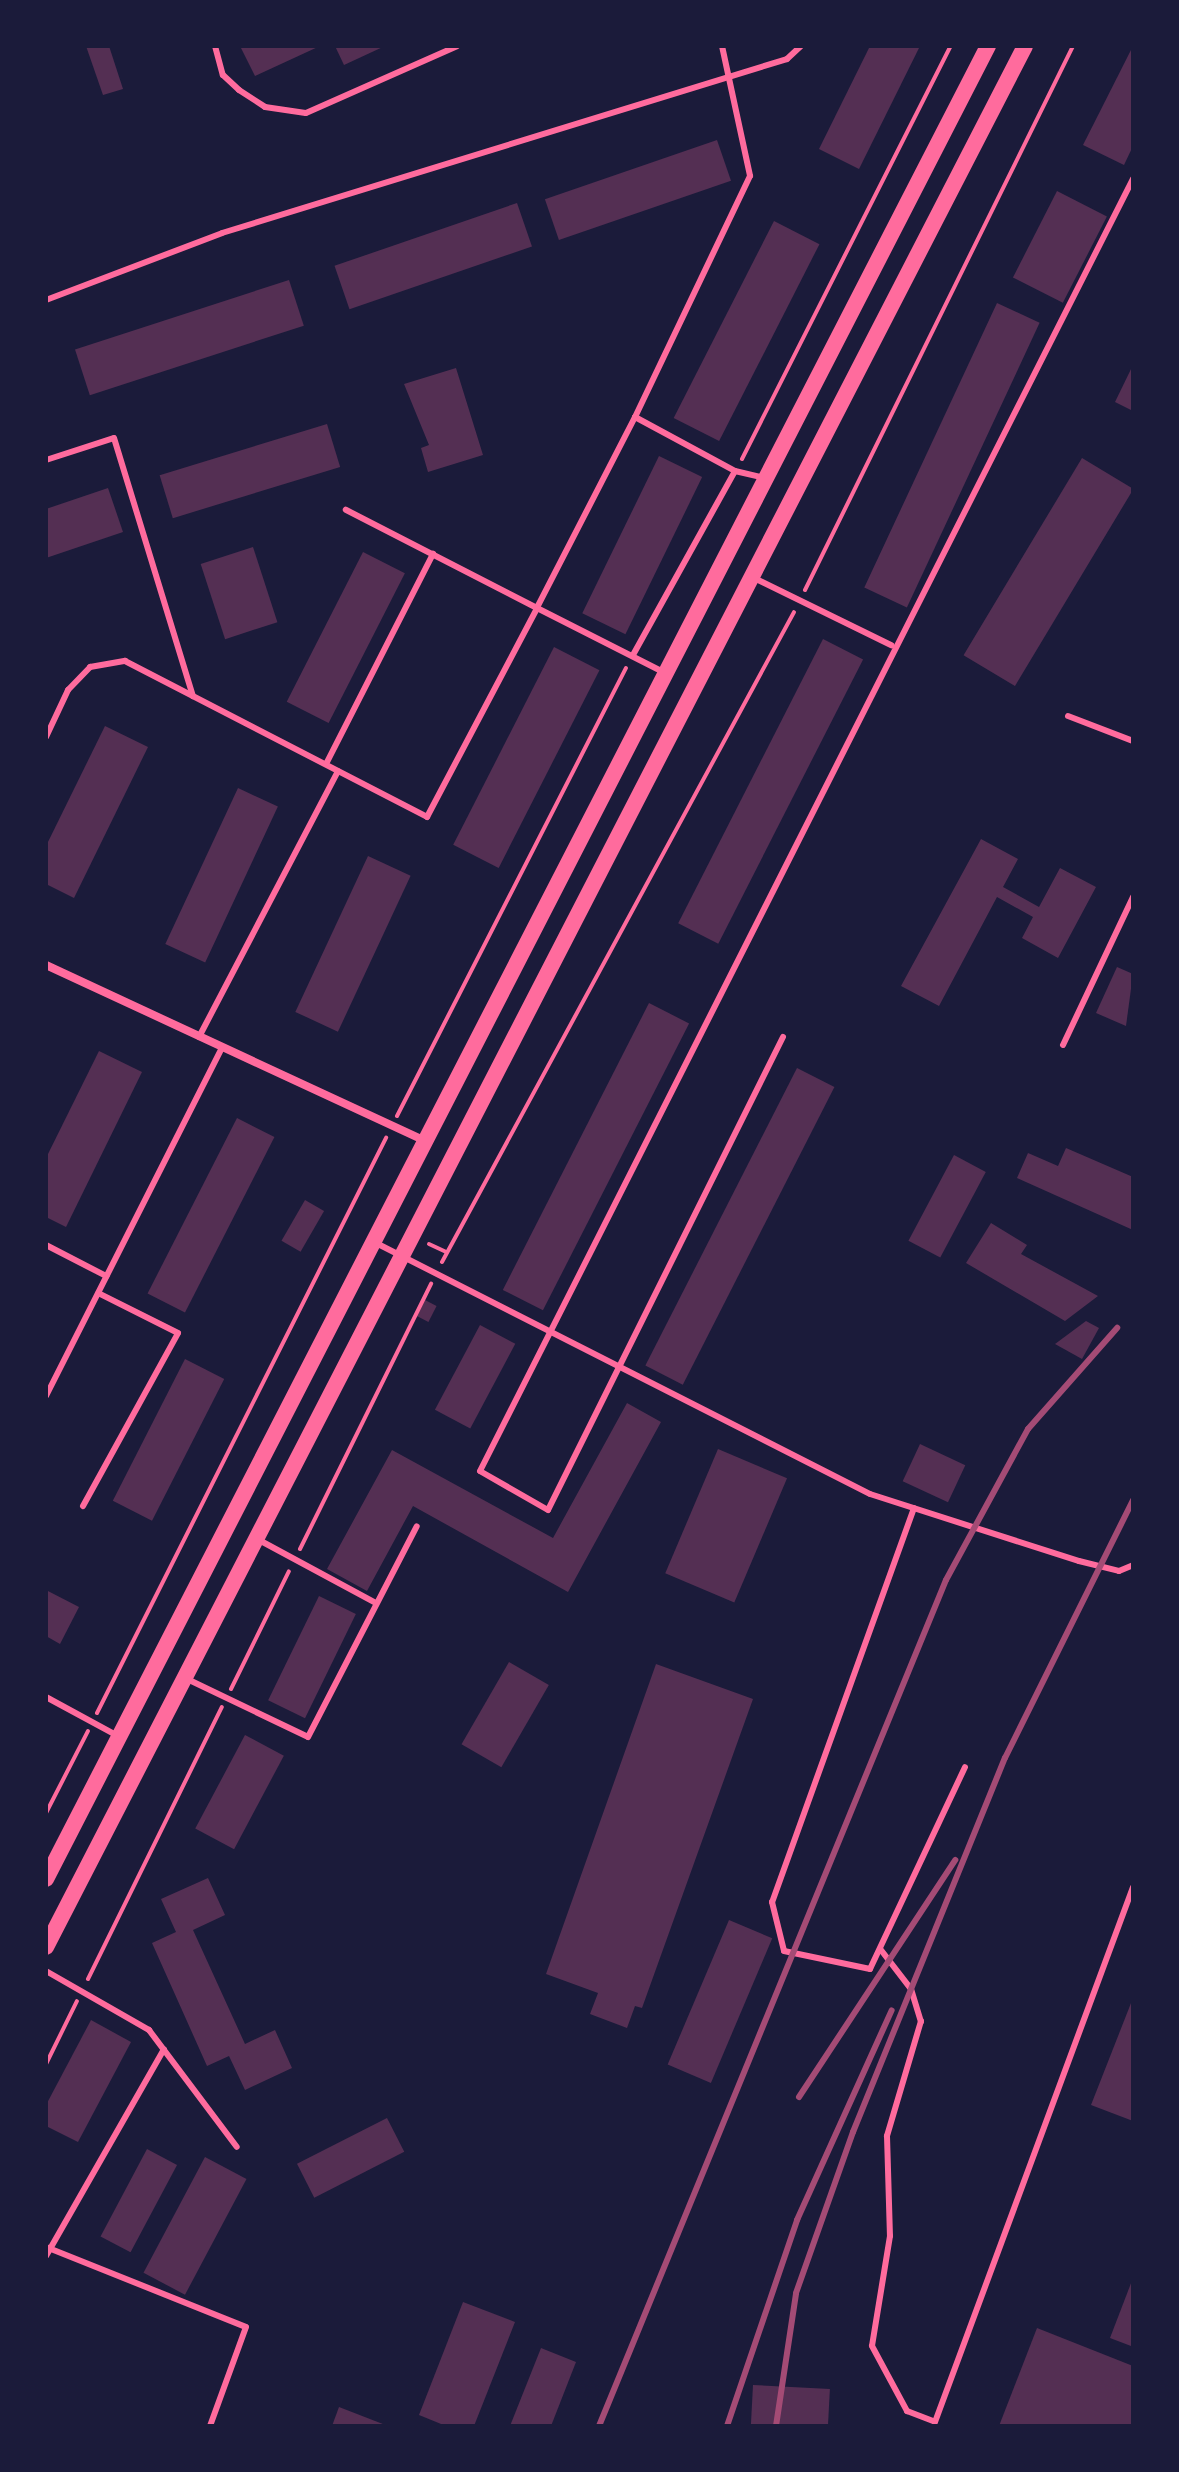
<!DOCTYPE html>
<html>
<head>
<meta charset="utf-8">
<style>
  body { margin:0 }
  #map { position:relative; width:1179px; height:2472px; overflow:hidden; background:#1b1b3a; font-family:"IBM Plex Sans",sans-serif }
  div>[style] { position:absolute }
  .building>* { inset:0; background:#542f53; transform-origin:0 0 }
  .path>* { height:4px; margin:-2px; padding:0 2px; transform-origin:2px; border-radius:2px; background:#ff6b9d }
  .service>* { height:6px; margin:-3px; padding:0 3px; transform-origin:3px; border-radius:3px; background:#ff6b9d }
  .minor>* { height:8px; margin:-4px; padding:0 4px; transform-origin:4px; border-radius:4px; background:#ff6b9d }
  .secondary>* { height:16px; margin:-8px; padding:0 8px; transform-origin:8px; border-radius:8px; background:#ff6b9d }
  .rail>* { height:6px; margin:-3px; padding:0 3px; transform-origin:3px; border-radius:3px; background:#a44b75 }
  span { translate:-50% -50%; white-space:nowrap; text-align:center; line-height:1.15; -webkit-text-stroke:7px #1b1b3a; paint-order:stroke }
  .frame { position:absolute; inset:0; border:48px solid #1b1b3a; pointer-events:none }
</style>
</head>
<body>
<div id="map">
  <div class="building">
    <i style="clip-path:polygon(86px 46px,109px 46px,123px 89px,103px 95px)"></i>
    <i style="clip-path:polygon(240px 46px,320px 46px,255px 76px)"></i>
    <i style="clip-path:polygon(335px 46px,385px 46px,344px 65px)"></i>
    <i style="clip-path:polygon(870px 46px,920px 46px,859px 169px,819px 149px)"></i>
    <i style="clip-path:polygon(1133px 46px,1133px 146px,1124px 165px,1083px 145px)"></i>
    <i style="left:717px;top:140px;width:43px;height:182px;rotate:71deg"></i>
    <i style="left:1057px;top:191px;width:56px;height:97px;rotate:27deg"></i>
    <i style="left:517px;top:203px;width:46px;height:193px;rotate:71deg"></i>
    <i style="left:774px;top:221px;width:51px;height:221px;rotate:27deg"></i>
    <i style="left:289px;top:280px;width:48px;height:225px;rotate:72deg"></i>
    <i style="left:997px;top:303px;width:47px;height:314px;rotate:25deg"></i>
    <i style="clip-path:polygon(1133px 365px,1133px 411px,1115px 402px)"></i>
    <i style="clip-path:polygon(456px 368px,483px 455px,428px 472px,421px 448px,429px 445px,404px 384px)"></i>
    <i style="left:327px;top:424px;width:45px;height:175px;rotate:73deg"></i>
    <i style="left:659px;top:456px;width:48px;height:175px;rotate:26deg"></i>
    <i style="left:1082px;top:458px;width:60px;height:230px;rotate:31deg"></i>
    <i style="clip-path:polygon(108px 488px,123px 532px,46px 558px,46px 509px)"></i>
    <i style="left:253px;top:547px;width:79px;height:55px;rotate:72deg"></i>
    <i style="left:363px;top:552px;width:47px;height:168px;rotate:27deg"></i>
    <i style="left:823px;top:639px;width:45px;height:319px;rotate:27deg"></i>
    <i style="left:554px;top:647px;width:51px;height:222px;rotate:27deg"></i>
    <i style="clip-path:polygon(105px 726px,148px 747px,74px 898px,46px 884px,46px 846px)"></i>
    <i style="left:238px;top:788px;width:44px;height:172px;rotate:25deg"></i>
    <i style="clip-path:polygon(981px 839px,1018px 859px,1003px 887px,1039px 907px,1060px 868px,1096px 887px,1058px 958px,1022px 938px,1033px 917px,997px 897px,939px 1006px,901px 986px)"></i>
    <i style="left:368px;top:856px;width:47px;height:172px;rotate:25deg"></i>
    <i style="clip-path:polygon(1117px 967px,1133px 974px,1126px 1026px,1096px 1013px)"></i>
    <i style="left:649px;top:1003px;width:45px;height:322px;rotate:27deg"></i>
    <i style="clip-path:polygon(99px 1051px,142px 1072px,66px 1227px,46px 1217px,46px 1158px)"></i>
    <i style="left:797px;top:1068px;width:42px;height:334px;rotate:27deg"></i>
    <i style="left:237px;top:1118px;width:42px;height:197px;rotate:27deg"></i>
    <i style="clip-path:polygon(1066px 1148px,1133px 1177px,1133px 1230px,1017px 1178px,1028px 1153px,1058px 1166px)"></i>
    <i style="left:954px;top:1155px;width:36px;height:97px;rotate:28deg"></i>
    <i style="left:305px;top:1200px;width:22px;height:47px;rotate:30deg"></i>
    <i style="clip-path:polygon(991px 1223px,1027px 1245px,1021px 1254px,1098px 1296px,1065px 1321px,966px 1263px)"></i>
    <i style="left:425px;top:1300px;width:13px;height:18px;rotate:27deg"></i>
    <i style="clip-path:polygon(1086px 1321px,1099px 1328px,1082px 1359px,1055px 1344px)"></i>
    <i style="left:480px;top:1325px;width:40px;height:96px;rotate:28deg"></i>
    <i style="left:185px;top:1359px;width:44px;height:159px;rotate:27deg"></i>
    <i style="clip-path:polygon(627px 1403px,661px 1422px,568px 1592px,413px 1506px,367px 1591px,327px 1569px,392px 1450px,553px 1538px)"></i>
    <i style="left:920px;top:1444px;width:50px;height:41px;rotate:25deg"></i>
    <i style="left:718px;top:1449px;width:75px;height:135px;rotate:23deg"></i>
    <i style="clip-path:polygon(46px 1590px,79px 1607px,60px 1644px,46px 1636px)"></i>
    <i style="left:319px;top:1596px;width:41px;height:116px;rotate:26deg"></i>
    <i style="left:509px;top:1662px;width:46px;height:95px;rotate:30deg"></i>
    <i style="clip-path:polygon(656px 1664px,753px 1699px,642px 2008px,635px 2006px,627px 2028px,590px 2014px,598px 1993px,546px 1974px)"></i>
    <i style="left:245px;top:1735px;width:44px;height:106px;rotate:28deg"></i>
    <i style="clip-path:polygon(208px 1878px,225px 1915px,193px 1930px,245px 2044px,275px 2030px,292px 2068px,245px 2090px,229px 2056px,207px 2066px,152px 1943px,176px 1932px,161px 1899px)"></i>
    <i style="left:729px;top:1920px;width:47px;height:157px;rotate:23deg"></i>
    <i style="clip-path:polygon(1133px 1998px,1133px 2121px,1091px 2105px)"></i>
    <i style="clip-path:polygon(91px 2020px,131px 2042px,78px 2142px,46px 2126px,46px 2105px)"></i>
    <i style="left:387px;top:2118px;width:38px;height:101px;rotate:63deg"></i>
    <i style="left:147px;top:2149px;width:34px;height:99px;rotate:28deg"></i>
    <i style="left:205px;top:2157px;width:47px;height:131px;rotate:28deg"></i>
    <i style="clip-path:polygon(1133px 2278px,1133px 2342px,1131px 2346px,1110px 2338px)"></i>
    <i style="clip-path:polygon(463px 2302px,515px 2322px,474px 2426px,446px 2426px,419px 2415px)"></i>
    <i style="clip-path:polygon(1037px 2328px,1133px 2366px,1133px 2426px,999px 2426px)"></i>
    <i style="clip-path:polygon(541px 2348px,576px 2362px,551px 2426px,510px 2426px)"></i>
    <i style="left:753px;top:2385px;width:77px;height:41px;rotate:3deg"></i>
    <i style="clip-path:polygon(339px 2407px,388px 2426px,332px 2426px)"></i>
  </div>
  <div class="path">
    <i style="left:742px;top:459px;width:463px;rotate:-63.2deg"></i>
    <i style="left:805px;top:590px;width:606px;rotate:-63.77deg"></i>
    <i style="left:397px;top:1116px;width:503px;rotate:-62.93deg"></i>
    <i style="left:429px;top:1244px;width:19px;rotate:25deg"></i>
    <i style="left:442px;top:1262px;width:739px;rotate:-61.56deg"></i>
    <i style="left:300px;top:1549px;width:296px;rotate:-63.7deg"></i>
    <i style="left:231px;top:1689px;width:131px;rotate:-63.8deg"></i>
    <i style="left:97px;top:1713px;width:644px;rotate:-63.32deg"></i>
    <i style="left:46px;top:1813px;width:92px;rotate:-62.9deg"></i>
    <i style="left:88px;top:1979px;width:303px;rotate:-63.8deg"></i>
    <i style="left:46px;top:2064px;width:70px;rotate:-63.8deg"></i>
  </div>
  <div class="service">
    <i style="left:215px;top:46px;width:30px;rotate:75deg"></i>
    <i style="left:223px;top:75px;width:22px;rotate:43deg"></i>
    <i style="left:239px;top:90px;width:31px;rotate:33deg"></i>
    <i style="left:265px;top:107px;width:41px;rotate:8.3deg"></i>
    <i style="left:306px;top:113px;width:165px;rotate:-23.9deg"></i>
    <i style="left:722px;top:46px;width:133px;rotate:77.8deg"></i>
    <i style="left:750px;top:176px;width:267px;rotate:115.5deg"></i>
    <i style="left:635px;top:417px;width:114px;rotate:28.4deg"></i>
    <i style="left:735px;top:471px;width:28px;rotate:13deg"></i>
    <i style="left:46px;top:300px;width:188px;rotate:-20.8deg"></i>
    <i style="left:222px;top:233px;width:591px;rotate:-17.12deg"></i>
    <i style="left:787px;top:59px;width:19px;rotate:-43deg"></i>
    <i style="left:635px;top:417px;width:215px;rotate:117.2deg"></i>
    <i style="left:537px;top:608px;width:141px;rotate:26.9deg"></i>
    <i style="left:46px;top:460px;width:71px;rotate:-17.9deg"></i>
    <i style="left:114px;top:438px;width:270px;rotate:73deg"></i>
    <i style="left:754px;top:578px;width:153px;rotate:26.1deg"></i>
    <i style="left:633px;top:655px;width:210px;rotate:-61deg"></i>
    <i style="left:1068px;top:716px;width:70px;rotate:21deg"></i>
    <i style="left:46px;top:737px;width:52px;rotate:-64.9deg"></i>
    <i style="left:68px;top:690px;width:32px;rotate:-46deg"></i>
    <i style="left:90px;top:667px;width:36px;rotate:-10deg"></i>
    <i style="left:125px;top:661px;width:340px;rotate:27.3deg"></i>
    <i style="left:427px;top:817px;width:236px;rotate:-62.2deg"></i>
    <i style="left:537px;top:608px;width:215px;rotate:-152.8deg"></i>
    <i style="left:326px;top:764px;width:236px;rotate:-63deg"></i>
    <i style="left:199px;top:1037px;width:300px;rotate:-62.4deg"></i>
    <i style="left:783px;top:1037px;width:528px;rotate:116.42deg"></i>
    <i style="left:548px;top:1510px;width:78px;rotate:-150.2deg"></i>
    <i style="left:480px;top:1471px;width:1448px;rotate:-63.19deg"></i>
    <i style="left:1063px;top:1045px;width:164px;rotate:-64.7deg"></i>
    <i style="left:374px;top:1242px;width:556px;rotate:26.93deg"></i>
    <i style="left:870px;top:1494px;width:219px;rotate:17.8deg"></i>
    <i style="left:1079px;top:1561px;width:41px;rotate:14deg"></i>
    <i style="left:1119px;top:1571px;width:15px;rotate:-23deg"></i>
    <i style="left:46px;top:1245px;width:68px;rotate:27.3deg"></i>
    <i style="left:46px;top:1396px;width:389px;rotate:-63.2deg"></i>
    <i style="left:83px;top:1506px;width:197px;rotate:-61.2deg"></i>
    <i style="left:178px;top:1333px;width:89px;rotate:-153.4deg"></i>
    <i style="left:914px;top:1508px;width:419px;rotate:109.8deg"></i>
    <i style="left:772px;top:1902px;width:50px;rotate:76.2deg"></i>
    <i style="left:784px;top:1951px;width:88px;rotate:11.8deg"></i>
    <i style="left:870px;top:1969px;width:223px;rotate:-64.8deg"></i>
    <i style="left:259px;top:1540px;width:133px;rotate:28.3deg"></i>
    <i style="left:185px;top:1678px;width:136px;rotate:25.6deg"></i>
    <i style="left:308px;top:1737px;width:237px;rotate:-62.7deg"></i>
    <i style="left:46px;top:1697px;width:80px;rotate:28.5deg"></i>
    <i style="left:881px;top:1950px;width:49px;rotate:52.4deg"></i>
    <i style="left:911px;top:1989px;width:34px;rotate:73deg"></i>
    <i style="left:921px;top:2021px;width:120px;rotate:106.5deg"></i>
    <i style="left:887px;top:2136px;width:100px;rotate:88.3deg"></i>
    <i style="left:890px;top:2236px;width:111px;rotate:99.3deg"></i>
    <i style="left:872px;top:2346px;width:74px;rotate:61.7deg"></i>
    <i style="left:907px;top:2411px;width:30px;rotate:21deg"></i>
    <i style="left:935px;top:2422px;width:570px;rotate:-69.69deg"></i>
    <i style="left:46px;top:1971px;width:119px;rotate:29.8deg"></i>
    <i style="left:149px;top:2030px;width:146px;rotate:53.1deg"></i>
    <i style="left:46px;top:2247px;width:215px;rotate:21.8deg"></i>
    <i style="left:246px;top:2327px;width:105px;rotate:110deg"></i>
    <i style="left:46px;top:2256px;width:238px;rotate:-60.3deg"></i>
  </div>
  <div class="minor">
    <i style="left:46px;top:965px;width:418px;rotate:24.9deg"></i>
  </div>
  <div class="secondary">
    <i style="left:46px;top:1879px;width:2061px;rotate:-62.8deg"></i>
    <i style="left:46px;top:1947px;width:2138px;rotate:-62.75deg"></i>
  </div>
  <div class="rail">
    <i style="left:799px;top:2097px;width:284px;rotate:-56.6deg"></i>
    <i style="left:599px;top:2426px;width:914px;rotate:-67.7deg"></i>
    <i style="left:946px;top:1580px;width:172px;rotate:-61.5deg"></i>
    <i style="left:1028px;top:1429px;width:135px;rotate:-48.6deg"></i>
    <i style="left:727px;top:2426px;width:218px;rotate:-71.2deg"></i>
    <i style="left:797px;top:2220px;width:230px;rotate:-65.7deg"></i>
    <i style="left:776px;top:2426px;width:134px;rotate:-81.4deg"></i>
    <i style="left:796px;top:2293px;width:171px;rotate:-70.5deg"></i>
    <i style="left:853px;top:2132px;width:404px;rotate:-67.9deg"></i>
    <i style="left:1005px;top:1758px;width:288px;rotate:-63.6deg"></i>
  </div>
  <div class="frame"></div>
</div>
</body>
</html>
